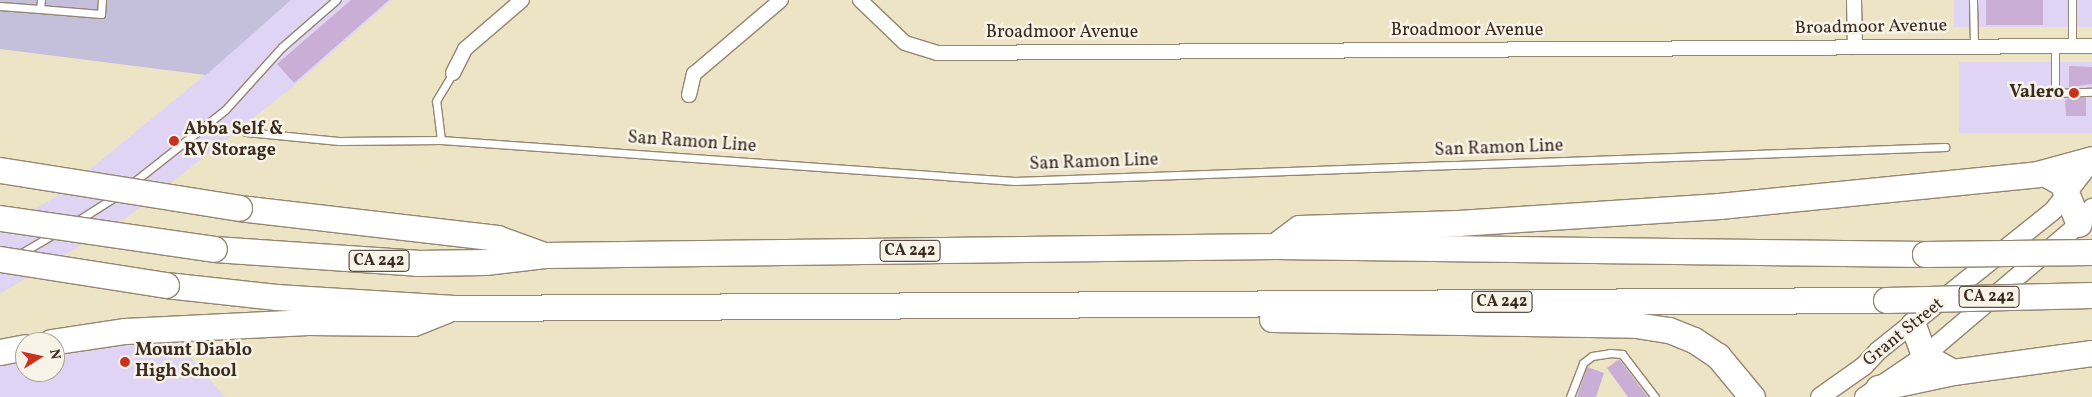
<!DOCTYPE html>
<html>
<head>
<meta charset="utf-8">
<style>
  body { margin:0 }
  #map { position:relative; width:2092px; height:397px; overflow:hidden; background:#ede3c5; font-family:Vollkorn,serif }
  div>[style] { position:absolute }
  .built>* { inset:0; background:#e0d4f4; transform-origin:0 0 }
  .industrial>* { inset:0; background:#c4c0db }
  .building>* { inset:0; background:#caaed6; transform-origin:0 0 }
  .roads { filter:drop-shadow(1px 0 #948672) drop-shadow(-1px 0 #948672) drop-shadow(0 1px #948672) drop-shadow(0 -1px #948672) }
  .service>* { height:7px; margin:-3.5px; padding:0 3.5px; transform-origin:3.5px; border-radius:3.5px; background:#fff }
  .minor>* { height:14px; margin:-7px; padding:0 7px; transform-origin:7px; border-radius:7px; background:#fff }
  .tertiary>* { height:18px; margin:-9px; padding:0 9px; transform-origin:9px; border-radius:9px; background:#fff }
  .motorway>* { height:25px; margin:-12.5px; padding:0 12.5px; transform-origin:12.5px; border-radius:12.5px; background:#fff }
  .bridges { filter:drop-shadow(1px 0 #948672) drop-shadow(-1px 0 #948672) drop-shadow(0 1px #948672) drop-shadow(0 -1px #948672) }
  .motorway-bridge>* { height:25px; margin:-12.5px; padding:0 12.5px; transform-origin:12.5px; border-radius:12.5px; background:#fff }
  .dots>* { width:14px; height:14px; translate:-50% -50%; box-sizing:border-box; border:2px solid #f7f3e8; border-radius:50% }
  span { translate:-50% -50%; white-space:nowrap; text-align:center; line-height:1.15; -webkit-text-stroke:5px #f7f3e8; paint-order:stroke }
  .shield-label span { padding:1px 4px; background:#f7f3e8; border:1px solid; border-radius:4px; -webkit-text-stroke-width:0 }
  .shield-label { font-size:16px; color:#3b2a1e; font-weight:700 }
  .street-label { font-size:18px; color:#3b2a1e }
  .poi-label { font-size:18px; color:#3b2a1e; font-weight:700 }
  .right { translate:-100% -50%; text-align:right }
  .left { translate:0 -50%; text-align:left }
  .north { position:absolute; left:15px; top:332px; width:50px; height:50px; box-sizing:border-box; background:#f7f3e8; border:1px solid #aca397; border-radius:50%; rotate:80deg; font-size:14px; font-weight:700; line-height:20px; text-align:center; color:#3b2a1e }
  .north::after { content:''; display:block; margin:auto; width:18px; height:22px; background:#c8321e; clip-path:polygon(50% 0,100% 100%,50% 72%,0 100%) }
</style>
</head>
<body>
<div id="map">
  <div class="built">
    <i style="clip-path:polygon(291px 0,392px 0,294px 86px,129px 216px,0 294px,0 227px,56px 197px,205px 75px)"></i>
    <i style="left:1954px;top:0;width:138px;height:27px"></i>
    <i style="left:2092px;top:62px;width:71px;height:133px;rotate:90deg"></i>
    <i style="clip-path:polygon(166px 329px,225px 397px,0 397px,0 353px,25px 347px,25px 372px,55px 372px,55px 342px)"></i>
  </div>
  <div class="industrial">
    <i style="clip-path:polygon(0 0,291px 0,206px 75px,0 49px)"></i>
  </div>
  <div class="building">
    <i style="clip-path:polygon(351px 0,389px 0,294px 83px,277px 64px)"></i>
    <i style="left:1986px;top:0;width:57px;height:25px"></i>
    <i style="clip-path:polygon(2069px 66px,2092px 67px,2092px 84px,2069px 87px)"></i>
    <i style="clip-path:polygon(2086px 97px,2086px 116px,2066px 116px,2065px 101px,2069px 98px)"></i>
    <i style="clip-path:polygon(1619px 359px,1648px 397px,1628px 397px,1607px 368px)"></i>
    <i style="clip-path:polygon(1587px 367px,1604px 373px,1596px 397px,1577px 397px)"></i>
  </div>
  <div class="roads">
    <div class="service">
      <i style="left:41px;top:0;width:9px;rotate:96deg"></i>
      <i style="left:40px;top:9px;width:61px;rotate:4.7deg"></i>
      <i style="left:101px;top:14px;width:14px;rotate:-86deg"></i>
      <i style="left:1973px;top:0;width:45px;rotate:88.7deg"></i>
      <i style="left:2072px;top:0;width:46px;rotate:90deg"></i>
      <i style="left:0;top:6px;width:40px;rotate:4.3deg"></i>
      <i style="left:2055px;top:46px;width:47px;rotate:90deg"></i>
      <i style="left:2055px;top:93px;width:37px;rotate:-2deg"></i>
      <i style="left:246px;top:132px;width:93px;rotate:5.5deg"></i>
      <i style="left:339px;top:141px;width:102px;rotate:-0.6deg"></i>
      <i style="left:441px;top:140px;width:575px;rotate:4.09deg"></i>
      <i style="left:1015px;top:181px;width:931px;rotate:-2.09deg"></i>
      <i style="left:441px;top:140px;width:39px;rotate:-97deg"></i>
      <i style="left:436px;top:101px;width:33px;rotate:-59deg"></i>
      <i style="left:130px;top:185px;width:121px;rotate:-38.3deg"></i>
      <i style="left:225px;top:110px;width:85px;rotate:-47.9deg"></i>
      <i style="left:282px;top:47px;width:72px;rotate:-41deg"></i>
      <i style="left:77px;top:221px;width:49px;rotate:-32.4deg"></i>
      <i style="left:18px;top:255px;width:42px;rotate:-30.3deg"></i>
      <i style="left:1570px;top:397px;width:36px;rotate:-69deg"></i>
      <i style="left:1583px;top:363px;width:11px;rotate:-38deg"></i>
      <i style="left:1592px;top:356px;width:18px;rotate:-9deg"></i>
      <i style="left:1610px;top:353px;width:12px;rotate:5deg"></i>
      <i style="left:1622px;top:354px;width:54px;rotate:52.5deg"></i>
    </div>
    <div class="minor">
      <i style="left:860px;top:0;width:62px;rotate:43.7deg"></i>
      <i style="left:905px;top:43px;width:34px;rotate:17deg"></i>
      <i style="left:937px;top:53px;width:1155px;rotate:-0.35deg"></i>
      <i style="left:1854px;top:0;width:47px;rotate:88.8deg"></i>
      <i style="left:453px;top:73px;width:27px;rotate:-63deg"></i>
      <i style="left:465px;top:49px;width:75px;rotate:-40.7deg"></i>
      <i style="left:689px;top:95px;width:22px;rotate:-77deg"></i>
      <i style="left:694px;top:74px;width:114px;rotate:-40.4deg"></i>
    </div>
    <div class="tertiary">
      <i style="left:1820px;top:397px;width:54px;rotate:-35.2deg"></i>
      <i style="left:1864px;top:366px;width:21px;rotate:-47deg"></i>
      <i style="left:1878px;top:351px;width:224px;rotate:-38.7deg"></i>
      <i style="left:2053px;top:211px;width:63px;rotate:-52deg"></i>
      <i style="left:1864px;top:397px;width:73px;rotate:-34.3deg"></i>
      <i style="left:1924px;top:356px;width:204px;rotate:-40.4deg"></i>
      <i style="left:2079px;top:224px;width:21px;rotate:-51deg"></i>
    </div>
    <div class="motorway">
      <i style="left:2044px;top:173px;width:21px;rotate:29deg"></i>
      <i style="left:2062px;top:183px;width:44px;rotate:67.5deg"></i>
      <i style="left:239px;top:208px;width:260px;rotate:6.6deg"></i>
      <i style="left:497px;top:238px;width:47px;rotate:20deg"></i>
      <i style="left:1275px;top:246px;width:30px;rotate:-37deg"></i>
      <i style="left:1299px;top:228px;width:159px;rotate:-1.8deg"></i>
      <i style="left:1458px;top:223px;width:262px;rotate:-3.7deg"></i>
      <i style="left:1719px;top:206px;width:320px;rotate:-5.7deg"></i>
      <i style="left:2037px;top:174px;width:57px;rotate:-15.3deg"></i>
      <i style="left:214px;top:249px;width:203px;rotate:3.9deg"></i>
      <i style="left:417px;top:263px;width:68px;rotate:-0.8deg"></i>
      <i style="left:485px;top:262px;width:60px;rotate:-6.7deg"></i>
      <i style="left:545px;top:255px;width:730px;rotate:-0.71deg"></i>
      <i style="left:1275px;top:246px;width:650px;rotate:0.71deg"></i>
      <i style="left:166px;top:285px;width:111px;rotate:6.2deg"></i>
      <i style="left:276px;top:297px;width:178px;rotate:3.5deg"></i>
      <i style="left:454px;top:308px;width:1432px;rotate:-0.32deg"></i>
      <i style="left:1272px;top:319px;width:364px;rotate:0.9deg"></i>
      <i style="left:1636px;top:325px;width:33px;rotate:9deg"></i>
      <i style="left:1669px;top:330px;width:27px;rotate:22deg"></i>
      <i style="left:1694px;top:340px;width:29px;rotate:34deg"></i>
      <i style="left:1718px;top:356px;width:53px;rotate:50.3deg"></i>
      <i style="left:1913px;top:325px;width:33px;rotate:70deg"></i>
      <i style="left:1924px;top:356px;width:33px;rotate:29deg"></i>
      <i style="left:51px;top:342px;width:75px;rotate:-8.5deg"></i>
      <i style="left:125px;top:331px;width:183px;rotate:-2.8deg"></i>
      <i style="left:308px;top:322px;width:106px;rotate:0.5deg"></i>
      <i style="left:414px;top:323px;width:35px;rotate:-22deg"></i>
      <i style="left:0;top:352px;width:25px;rotate:-11deg"></i>
      <i style="left:1878px;top:388px;width:77px;rotate:-12deg"></i>
      <i style="left:1953px;top:372px;width:140px;rotate:-7.8deg"></i>
    </div>
  </div>
  <div class="bridges">
    <div class="motorway-bridge">
      <i style="left:0;top:170px;width:242px;rotate:9deg"></i>
      <i style="left:0;top:218px;width:216px;rotate:8.2deg"></i>
      <i style="left:1925px;top:254px;width:167px;rotate:-0.7deg"></i>
      <i style="left:0;top:259px;width:168px;rotate:8.9deg"></i>
      <i style="left:1886px;top:300px;width:206px;rotate:-1.4deg"></i>
    </div>
  </div>
  <div class="dots">
    <i style="left:2074px;top:93px;background:#c8321e"></i>
    <i style="left:174px;top:141px;background:#c8321e"></i>
    <i style="left:125px;top:362px;background:#c8321e"></i>
  </div>
  <div class="shield-label">
    <span style="left:910px;top:251px">CA 242</span>
    <span style="left:379px;top:261px">CA 242</span>
    <span style="left:1989px;top:297px">CA 242</span>
    <span style="left:1502px;top:302px">CA 242</span>
  </div>
  <div class="street-label">
    <span style="left:1871px;top:28px;rotate:-1deg">Broadmoor Avenue</span>
    <span style="left:1467px;top:31px">Broadmoor Avenue</span>
    <span style="left:1062px;top:33px">Broadmoor Avenue</span>
    <span style="left:692px;top:143px;rotate:4deg">San Ramon Line</span>
    <span style="left:1499px;top:149px;rotate:-2deg">San Ramon Line</span>
    <span style="left:1094px;top:163px;rotate:-2deg">San Ramon Line</span>
    <span style="left:1904px;top:333px;rotate:-39deg">Grant Street</span>
  </div>
  <div class="poi-label">
    <span class="right" style="left:2064px;top:93px">Valero</span>
    <span class="left" style="left:184px;top:141px">Abba Self &amp;<br>RV Storage</span>
    <span class="left" style="left:135px;top:362px">Mount Diablo<br>High School</span>
  </div>
  <div class="north">N</div>
</div>
</body>
</html>
